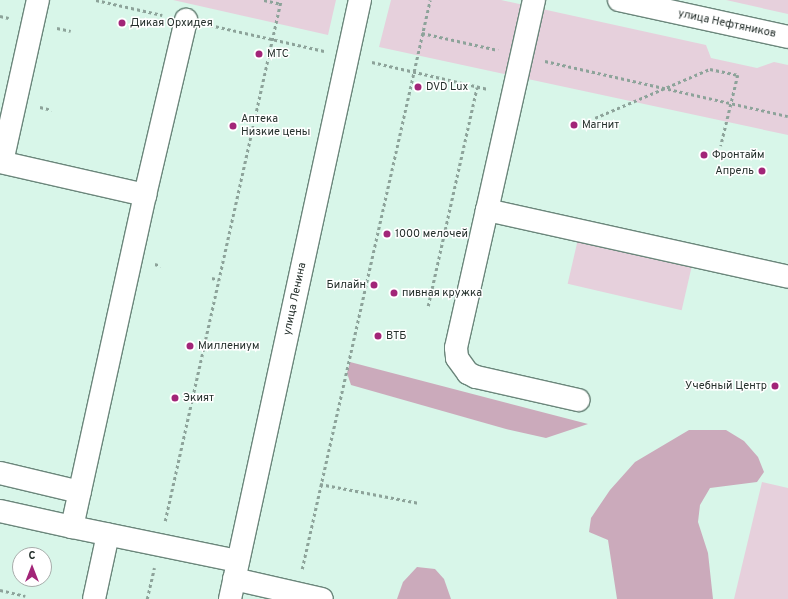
<!DOCTYPE html>
<html>
<head>
<meta charset="utf-8">
<style>
  body { margin:0 }
  #map { position:relative; width:788px; height:599px; overflow:hidden; background:#d8f6e9; font-family:Overpass,sans-serif }
  div>[style] { position:absolute }
  .green>* { inset:0; background:#e6d0dc; transform-origin:0 0 }
  .forest>* { inset:0; background:#cbaabb }
  .path>* { height:2.5px; margin-top:-1.25px; transform-origin:0; background:repeating-linear-gradient(90deg,#8da39a 0 3px,transparent 0 6px) }
  .roads { filter:drop-shadow(1px 0 #6b867b) drop-shadow(-1px 0 #6b867b) drop-shadow(0 1px #6b867b) drop-shadow(0 -1px #6b867b) }
  .minor>* { height:22px; margin:-11px; padding:0 11px; transform-origin:11px; border-radius:11px; background:#fff }
  .major>* { height:22px; margin:-11px; padding:0 11px; transform-origin:11px; border-radius:11px; background:#fff }
  .dots>* { width:11px; height:11px; translate:-50% -50%; box-sizing:border-box; border:2px solid #fff; border-radius:50% }
  span { translate:-50% -50%; white-space:nowrap; text-align:center; line-height:1.15; -webkit-text-stroke:3px #fff; paint-order:stroke }
  .poi-label { font-size:11px; color:#242f2b }
  .left { translate:0 -50%; text-align:left }
  .right { translate:-100% -50%; text-align:right }
  .street-label { font-size:11px; color:#242f2b }
  .north { position:absolute; left:12px; top:547px; width:40px; height:40px; box-sizing:border-box; background:#fff; border:1px solid #a7acaa; border-radius:50%; rotate:0deg; font-size:11px; font-weight:700; line-height:16px; text-align:center; color:#242f2b }
  .north::after { content:''; display:block; margin:auto; width:14px; height:18px; background:#a22578; clip-path:polygon(50% 0,100% 100%,50% 72%,0 100%) }
</style>
</head>
<body>
<div id="map">
  <div class="green">
    <i style="clip-path:polygon(173px 0,336px 0,328px 35px)"></i>
    <i style="clip-path:polygon(391px 0,501px 0,706px 45px,711px 58px,757px 68px,774px 62px,788px 65px,788px 135px,379px 47px)"></i>
    <i style="clip-path:polygon(726px 0,788px 0,788px 14px)"></i>
    <i style="left:578px;top:239px;width:117px;height:46px;rotate:13deg"></i>
    <i style="clip-path:polygon(762px 482px,788px 488px,788px 599px,734px 599px)"></i>
  </div>
  <div class="forest">
    <i style="clip-path:polygon(350px 362px,588px 424px,546px 438px,506px 429px,351px 385px,347px 373px)"></i>
    <i style="clip-path:polygon(689px 430px,726px 430px,744px 441px,758px 457px,764px 472px,757px 482px,710px 488px,700px 505px,698px 522px,708px 553px,713px 599px,617px 599px,608px 540px,589px 532px,591px 518px,610px 490px,635px 462px)"></i>
    <i style="clip-path:polygon(417px 567px,435px 569px,444px 579px,451px 599px,397px 599px,403px 582px)"></i>
  </div>
  <div class="path">
    <i style="left:96px;top:0;width:68px;rotate:12.8deg"></i>
    <i style="left:264px;top:0;width:17px;rotate:13deg"></i>
    <i style="left:0;top:16px;width:9px;rotate:13deg"></i>
    <i style="left:210px;top:25px;width:117px;rotate:12.8deg"></i>
    <i style="left:57px;top:28px;width:14px;rotate:12deg"></i>
    <i style="left:422px;top:33px;width:78px;rotate:12.6deg"></i>
    <i style="left:545px;top:61px;width:249px;rotate:12.8deg"></i>
    <i style="left:372px;top:62px;width:119px;rotate:13.1deg"></i>
    <i style="left:40px;top:107px;width:12px;rotate:14deg"></i>
    <i style="left:595px;top:118px;width:125px;rotate:-23.1deg"></i>
    <i style="left:710px;top:69px;width:29px;rotate:12deg"></i>
    <i style="left:738px;top:75px;width:73px;rotate:103.5deg"></i>
    <i style="left:155px;top:264px;width:6px;rotate:18deg"></i>
    <i style="left:212px;top:278px;width:7px;rotate:16deg"></i>
    <i style="left:428px;top:306px;width:224px;rotate:-77.4deg"></i>
    <i style="left:320px;top:484px;width:101px;rotate:10.9deg"></i>
    <i style="left:165px;top:521px;width:534px;rotate:-77.45deg"></i>
    <i style="left:302px;top:569px;width:583px;rotate:-77.32deg"></i>
    <i style="left:0;top:590px;width:26px;rotate:13deg"></i>
    <i style="left:147px;top:599px;width:32px;rotate:-77deg"></i>
  </div>
  <div class="roads">
    <div class="minor">
      <i style="left:534px;top:0;width:215px;rotate:102.6deg"></i>
      <i style="left:487px;top:210px;width:308px;rotate:12.5deg"></i>
      <i style="left:619px;top:0;width:173px;rotate:12.3deg"></i>
      <i style="left:0;top:162px;width:149px;rotate:12.8deg"></i>
      <i style="left:145px;top:195px;width:180px;rotate:-76.8deg"></i>
      <i style="left:2px;top:162px;width:166px;rotate:-77.5deg"></i>
      <i style="left:145px;top:195px;width:340px;rotate:102.4deg"></i>
      <i style="left:72px;top:527px;width:169px;rotate:11.6deg"></i>
      <i style="left:487px;top:210px;width:141px;rotate:102.7deg"></i>
      <i style="left:456px;top:348px;width:10px;rotate:84deg"></i>
      <i style="left:457px;top:358px;width:19px;rotate:54deg"></i>
      <i style="left:468px;top:373px;width:9px;rotate:27deg"></i>
      <i style="left:476px;top:377px;width:105px;rotate:12.7deg"></i>
      <i style="left:0;top:473px;width:82px;rotate:13.4deg"></i>
      <i style="left:0;top:511px;width:74px;rotate:12.5deg"></i>
      <i style="left:234px;top:579px;width:90px;rotate:12.8deg"></i>
      <i style="left:94px;top:599px;width:66px;rotate:-77.8deg"></i>
    </div>
    <div class="major">
      <i style="left:230px;top:599px;width:613px;rotate:-77.76deg"></i>
    </div>
  </div>
  <div class="dots">
    <i style="left:122px;top:23px;background:#a22578"></i>
    <i style="left:259px;top:54px;background:#a22578"></i>
    <i style="left:418px;top:87px;background:#a22578"></i>
    <i style="left:574px;top:125px;background:#a22578"></i>
    <i style="left:233px;top:126px;background:#a22578"></i>
    <i style="left:704px;top:155px;background:#a22578"></i>
    <i style="left:762px;top:171px;background:#a22578"></i>
    <i style="left:387px;top:234px;background:#a22578"></i>
    <i style="left:374px;top:285px;background:#a22578"></i>
    <i style="left:394px;top:293px;background:#a22578"></i>
    <i style="left:378px;top:336px;background:#a22578"></i>
    <i style="left:190px;top:346px;background:#a22578"></i>
    <i style="left:775px;top:386px;background:#a22578"></i>
    <i style="left:175px;top:398px;background:#a22578"></i>
  </div>
  <div class="poi-label">
    <span class="left" style="left:130px;top:23px">Дикая Орхидея</span>
    <span class="left" style="left:267px;top:54px">МТС</span>
    <span class="left" style="left:426px;top:87px">DVD Lux</span>
    <span class="left" style="left:241px;top:126px">Аптека<br>Низкие цены</span>
    <span class="left" style="left:582px;top:125px">Магнит</span>
    <span class="left" style="left:712px;top:155px">Фронтайм</span>
    <span class="right" style="left:754px;top:171px">Апрель</span>
    <span class="left" style="left:395px;top:234px">1000 мелочей</span>
    <span class="right" style="left:366px;top:285px">Билайн</span>
    <span class="left" style="left:402px;top:293px">пивная кружка</span>
    <span class="left" style="left:386px;top:336px">ВТБ</span>
    <span class="left" style="left:198px;top:346px">Миллениум</span>
    <span class="right" style="left:767px;top:386px">Учебный Центр</span>
    <span class="left" style="left:183px;top:398px">Экият</span>
  </div>
  <div class="street-label">
    <span style="left:727px;top:24px;rotate:12deg">улица Нефтяников</span>
    <span style="left:295px;top:299px;rotate:-78deg">улица Ленина</span>
  </div>
  <div class="north">С</div>
</div>
</body>
</html>
